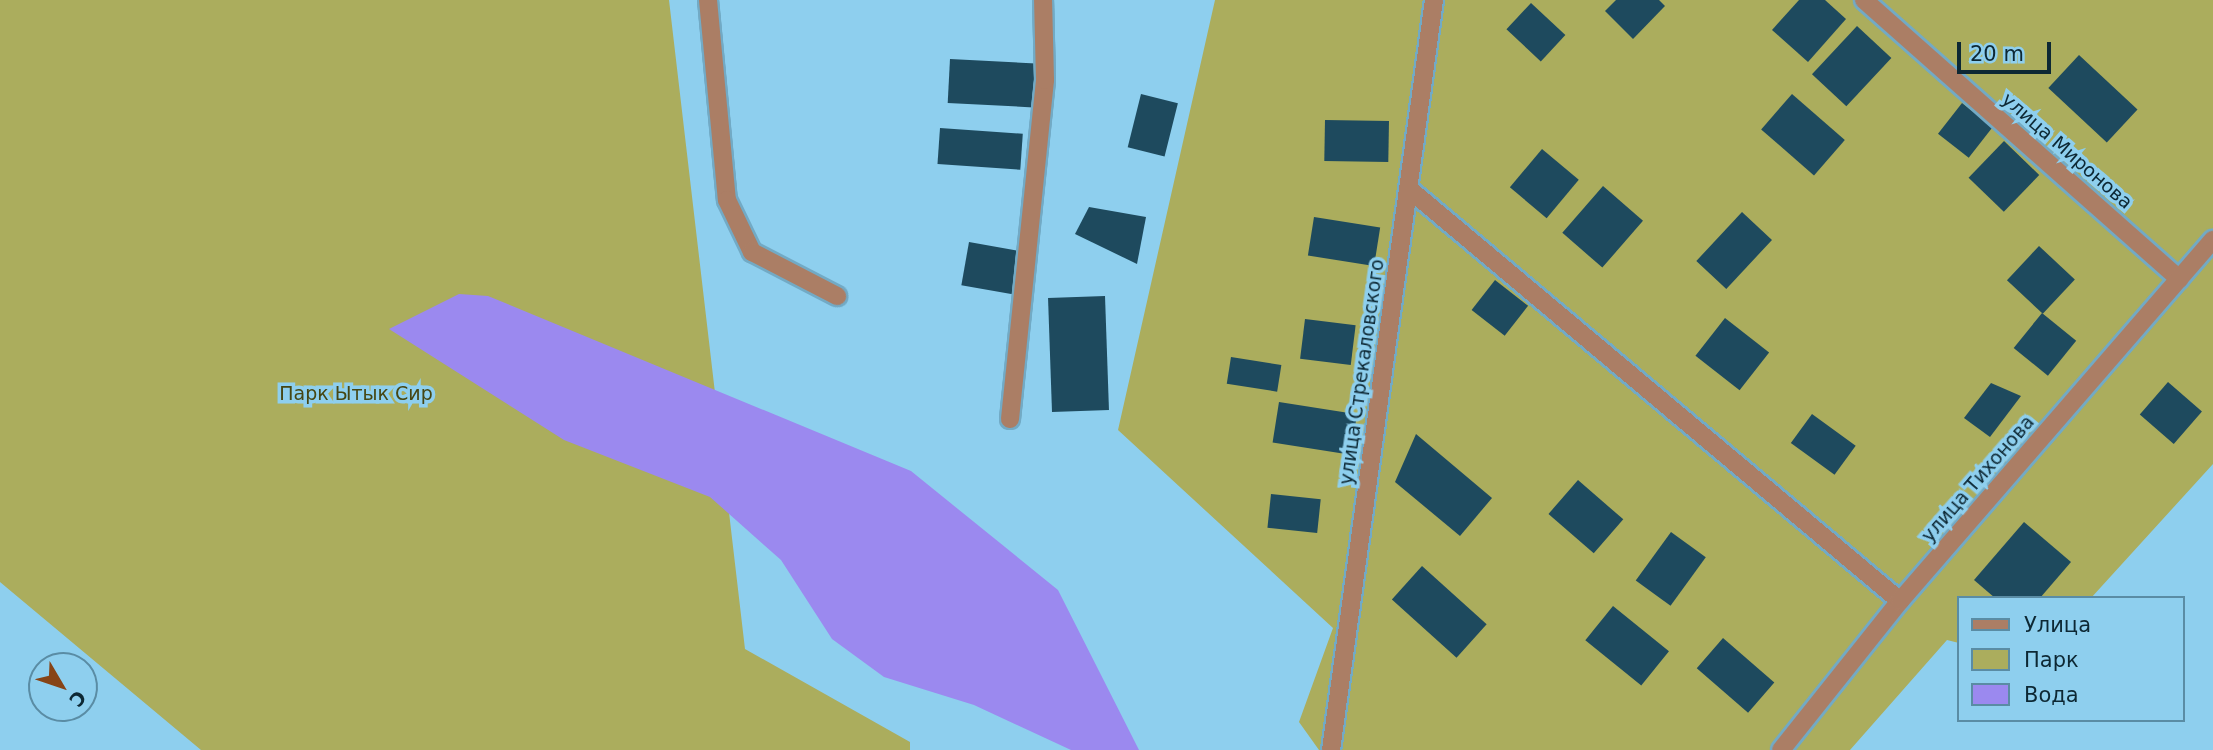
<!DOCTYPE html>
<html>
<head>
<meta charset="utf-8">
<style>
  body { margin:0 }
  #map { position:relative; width:2213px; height:750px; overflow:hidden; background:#8ecfee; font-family:"DejaVu Sans",sans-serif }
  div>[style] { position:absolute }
  .green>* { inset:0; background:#abad5d }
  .water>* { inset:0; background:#9b89ef }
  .building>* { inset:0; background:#1e4a5e; transform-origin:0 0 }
  .roads { filter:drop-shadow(2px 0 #72aac5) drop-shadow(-2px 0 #72aac5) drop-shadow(0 2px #72aac5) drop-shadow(0 -2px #72aac5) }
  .minor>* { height:18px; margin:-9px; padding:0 9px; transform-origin:9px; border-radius:9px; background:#ab7e65 }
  span { translate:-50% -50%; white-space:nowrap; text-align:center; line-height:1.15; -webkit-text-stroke:7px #8ecfee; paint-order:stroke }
  .street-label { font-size:19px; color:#0d2834 }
  .park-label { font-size:19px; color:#454613 }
  .legend { position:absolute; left:1957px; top:596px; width:228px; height:126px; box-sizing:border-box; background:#8ecfee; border:2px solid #5a8ca4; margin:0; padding:9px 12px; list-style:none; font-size:21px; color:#0d2834 }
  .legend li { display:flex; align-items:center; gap:14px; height:35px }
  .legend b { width:35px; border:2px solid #5a8ca4 }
  .north { position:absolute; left:28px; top:652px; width:70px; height:70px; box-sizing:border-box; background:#8ecfee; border:2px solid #5a8ca4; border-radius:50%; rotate:129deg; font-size:19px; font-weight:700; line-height:28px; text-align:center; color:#0d2834 }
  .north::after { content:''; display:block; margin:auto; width:24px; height:32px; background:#874416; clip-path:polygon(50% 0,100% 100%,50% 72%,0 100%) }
  .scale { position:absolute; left:1957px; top:42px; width:94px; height:32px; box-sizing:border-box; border:4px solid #0d2834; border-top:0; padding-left:9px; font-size:21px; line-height:24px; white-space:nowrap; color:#0d2834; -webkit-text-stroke:5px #8ecfee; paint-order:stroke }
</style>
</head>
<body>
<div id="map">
  <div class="green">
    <i style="clip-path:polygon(0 0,669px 0,745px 649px,910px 742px,910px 750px,201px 750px,0 582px)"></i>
    <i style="clip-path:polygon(1215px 0,2213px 0,2213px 464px,2091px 598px,1959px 598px,1959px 643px,1947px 640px,1850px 750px,1319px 750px,1299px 722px,1333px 628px,1118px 430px)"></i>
  </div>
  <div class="water">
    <i style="clip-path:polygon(459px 294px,488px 296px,911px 471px,1058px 590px,1139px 750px,1071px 750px,974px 705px,884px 677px,832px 639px,781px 560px,710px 497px,564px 440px,389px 329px)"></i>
  </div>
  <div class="building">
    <i style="clip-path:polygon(1616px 0,1659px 0,1665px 6px,1633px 39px,1605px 11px)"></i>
    <i style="clip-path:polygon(1799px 0,1825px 0,1846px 19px,1808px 62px,1772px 30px)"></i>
    <i style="left:1531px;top:3px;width:47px;height:36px;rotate:43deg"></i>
    <i style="left:1857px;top:26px;width:47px;height:66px;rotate:43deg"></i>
    <i style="left:2079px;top:55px;width:80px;height:45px;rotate:43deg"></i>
    <i style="left:950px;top:59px;width:86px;height:44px;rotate:3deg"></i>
    <i style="left:1141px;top:94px;width:38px;height:55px;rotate:14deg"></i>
    <i style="left:1792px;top:94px;width:70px;height:47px;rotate:41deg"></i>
    <i style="left:1962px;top:103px;width:39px;height:39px;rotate:38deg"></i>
    <i style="left:1325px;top:120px;width:64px;height:41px;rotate:1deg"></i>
    <i style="left:940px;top:128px;width:83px;height:36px;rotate:4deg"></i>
    <i style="left:2004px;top:141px;width:49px;height:51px;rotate:44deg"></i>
    <i style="left:1542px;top:149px;width:48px;height:50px;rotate:40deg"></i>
    <i style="left:1603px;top:186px;width:53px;height:62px;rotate:41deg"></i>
    <i style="clip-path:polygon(1089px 207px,1146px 217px,1137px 264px,1075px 234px)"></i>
    <i style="left:1742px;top:212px;width:41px;height:67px;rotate:43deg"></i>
    <i style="left:1314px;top:217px;width:67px;height:39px;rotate:9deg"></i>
    <i style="left:969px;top:242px;width:52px;height:44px;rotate:10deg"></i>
    <i style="left:2039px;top:246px;width:49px;height:47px;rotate:43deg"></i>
    <i style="left:1495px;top:280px;width:42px;height:38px;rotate:38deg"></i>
    <i style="left:1105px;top:296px;width:114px;height:57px;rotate:88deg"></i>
    <i style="left:2042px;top:313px;width:44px;height:45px;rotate:39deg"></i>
    <i style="left:1725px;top:318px;width:56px;height:48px;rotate:38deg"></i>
    <i style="left:1305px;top:319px;width:51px;height:40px;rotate:7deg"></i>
    <i style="left:1231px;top:357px;width:51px;height:27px;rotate:9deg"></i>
    <i style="left:2168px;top:382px;width:45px;height:43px;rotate:41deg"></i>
    <i style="clip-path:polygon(1991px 383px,2021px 396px,1990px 437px,1964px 418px)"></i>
    <i style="left:1279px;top:402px;width:79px;height:41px;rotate:9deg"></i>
    <i style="left:1812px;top:414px;width:54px;height:36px;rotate:36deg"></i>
    <i style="clip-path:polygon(1416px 434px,1492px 498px,1460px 536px,1395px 482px)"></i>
    <i style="left:1578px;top:480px;width:60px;height:45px;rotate:41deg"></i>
    <i style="left:1271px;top:494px;width:50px;height:34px;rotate:6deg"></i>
    <i style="clip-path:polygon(2024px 522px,2071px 562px,2040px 598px,1995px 598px,1974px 580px)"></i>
    <i style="left:1671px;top:532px;width:43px;height:60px;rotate:36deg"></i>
    <i style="left:1422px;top:566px;width:87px;height:45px;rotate:42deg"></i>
    <i style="left:1613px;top:606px;width:72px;height:44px;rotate:39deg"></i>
    <i style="left:1723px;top:638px;width:68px;height:40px;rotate:41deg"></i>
  </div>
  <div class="roads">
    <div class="minor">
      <i style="left:708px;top:0;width:201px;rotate:84.6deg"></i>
      <i style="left:727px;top:200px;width:58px;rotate:64.3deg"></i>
      <i style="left:752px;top:252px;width:96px;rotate:27.4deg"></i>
      <i style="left:1864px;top:0;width:421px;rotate:41.5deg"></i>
      <i style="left:1409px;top:189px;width:641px;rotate:40deg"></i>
      <i style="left:1010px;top:419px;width:341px;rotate:-84.1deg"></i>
      <i style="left:1045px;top:80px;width:80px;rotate:-91.4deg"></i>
      <i style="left:1331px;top:750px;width:757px;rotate:-82.18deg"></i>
      <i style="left:1781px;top:750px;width:191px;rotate:-51.4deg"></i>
      <i style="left:1900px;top:601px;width:478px;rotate:-49.1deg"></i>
    </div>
  </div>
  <div class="street-label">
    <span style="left:2067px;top:151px;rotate:41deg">улица Миронова</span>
    <span style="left:1362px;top:372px;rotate:-82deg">улица Стрекаловского</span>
    <span style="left:1978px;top:479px;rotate:-49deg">улица Тихонова</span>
  </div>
  <div class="park-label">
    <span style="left:356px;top:394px">Парк Ытык Сир</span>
  </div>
  <ul class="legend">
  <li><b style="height:9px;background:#ab7e65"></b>Улица</li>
  <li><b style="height:19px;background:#abad5d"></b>Парк</li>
  <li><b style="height:19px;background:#9b89ef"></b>Вода</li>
  </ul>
  <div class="north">С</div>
  <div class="scale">20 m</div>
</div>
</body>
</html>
